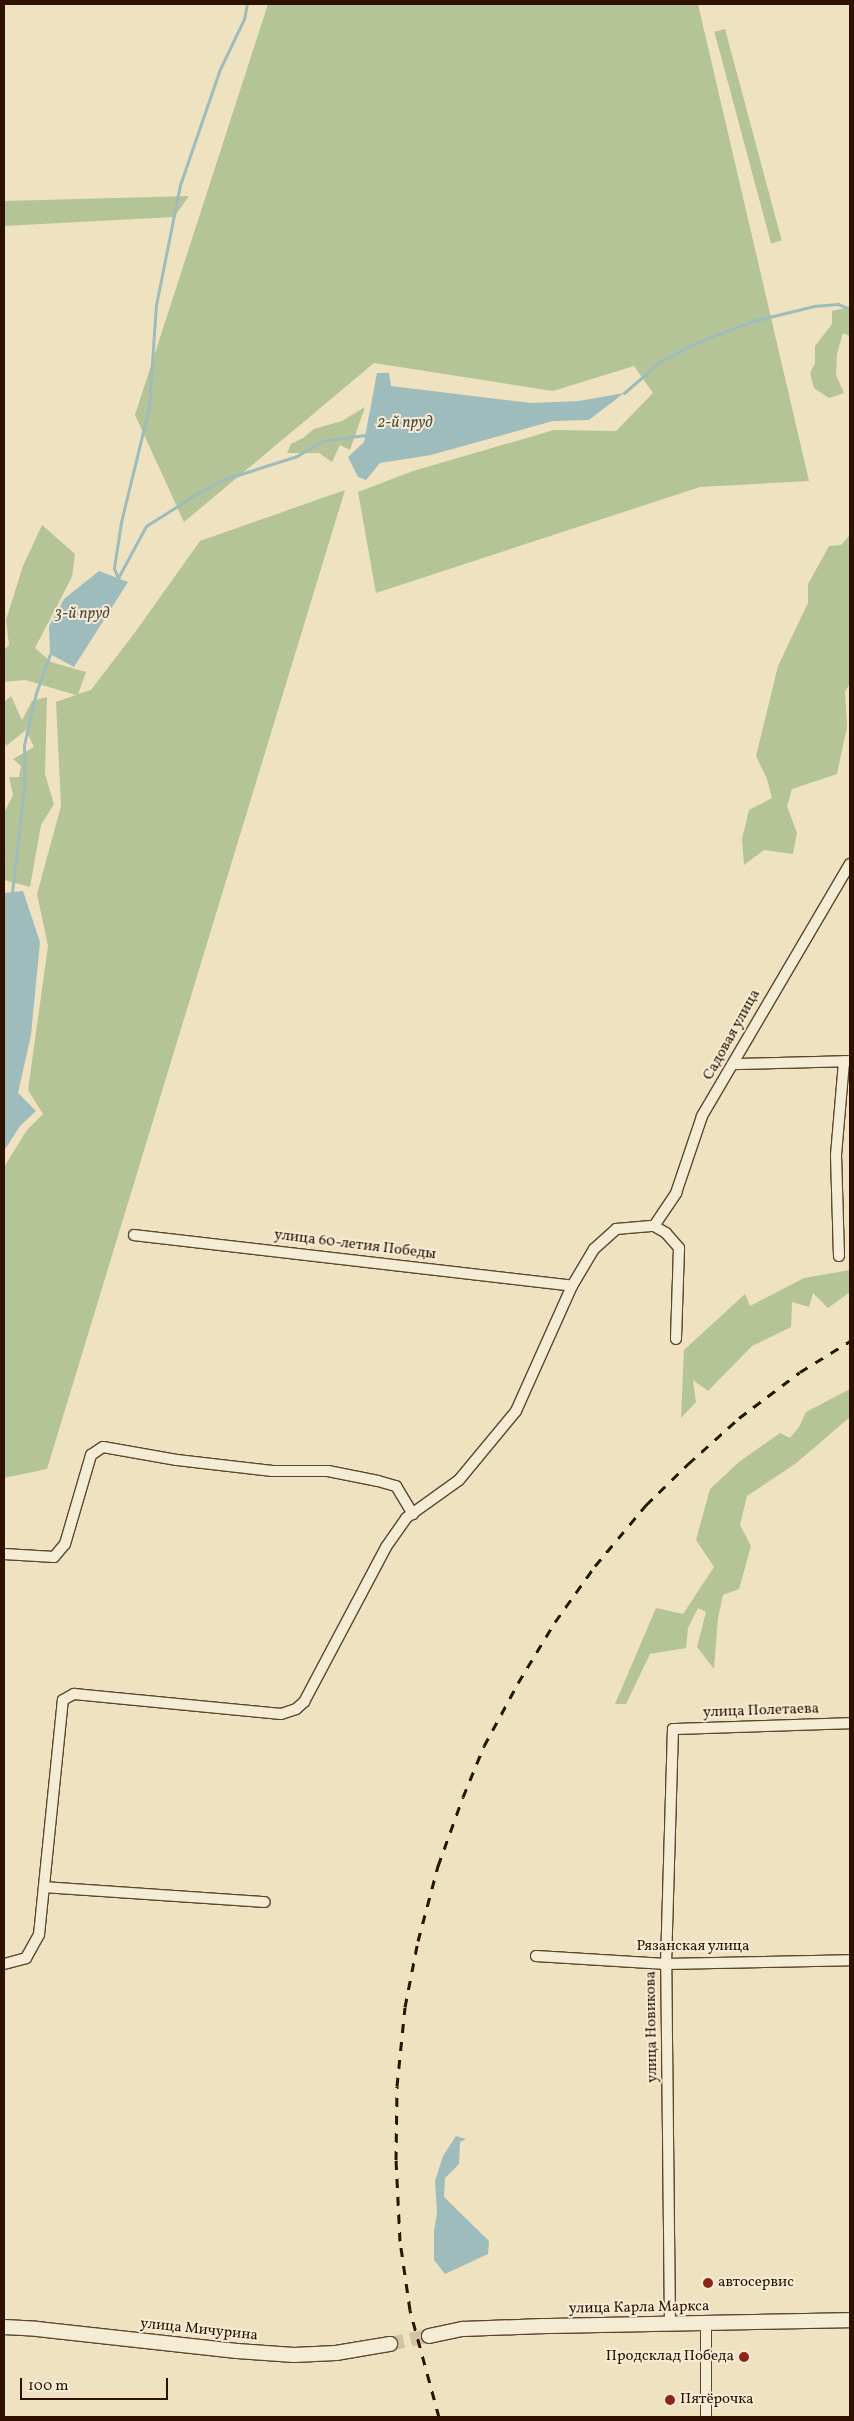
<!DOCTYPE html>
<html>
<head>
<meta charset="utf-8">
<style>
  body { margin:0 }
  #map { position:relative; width:854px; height:2421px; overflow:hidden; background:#efe2c0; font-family:Vollkorn,serif }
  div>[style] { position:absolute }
  .green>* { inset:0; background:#b4c496; transform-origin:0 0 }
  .water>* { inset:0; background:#9ebcbc }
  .stream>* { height:3px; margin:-1.5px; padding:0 1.5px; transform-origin:1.5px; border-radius:1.5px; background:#9ebcbc }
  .secondary-tunnel>* { height:14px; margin-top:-7px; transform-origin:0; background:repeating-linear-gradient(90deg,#d2c3a3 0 14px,transparent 0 21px) }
  .roads { filter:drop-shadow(1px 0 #5f4530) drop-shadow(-1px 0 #5f4530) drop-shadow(0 1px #5f4530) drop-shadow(0 -1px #5f4530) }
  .street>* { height:10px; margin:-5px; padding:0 5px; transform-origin:5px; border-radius:5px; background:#f5ecd6 }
  .secondary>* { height:14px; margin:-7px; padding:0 7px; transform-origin:7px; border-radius:7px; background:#f5ecd6 }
  .rail>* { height:3px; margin-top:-1.5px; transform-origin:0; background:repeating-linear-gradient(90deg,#2f1100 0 9px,transparent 0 18px) }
  .dots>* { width:14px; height:14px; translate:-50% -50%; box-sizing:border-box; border:2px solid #f5ecd6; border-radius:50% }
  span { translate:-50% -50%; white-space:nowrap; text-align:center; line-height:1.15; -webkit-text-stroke:4px #f5ecd6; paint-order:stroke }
  .street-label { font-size:15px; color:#2f1100 }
  .poi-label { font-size:15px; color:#2f1100 }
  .left { translate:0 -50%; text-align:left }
  .right { translate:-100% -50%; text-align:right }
  .water-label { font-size:16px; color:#564d42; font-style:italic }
  .frame { position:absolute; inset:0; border:5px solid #2f1100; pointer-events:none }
  .scale { position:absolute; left:20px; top:2378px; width:148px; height:22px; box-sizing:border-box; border:2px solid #2f1100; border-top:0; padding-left:6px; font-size:15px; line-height:18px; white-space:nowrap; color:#2f1100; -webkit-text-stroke:4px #f5ecd6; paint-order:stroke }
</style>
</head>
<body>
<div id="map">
  <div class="green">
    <i style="clip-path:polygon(268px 4px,698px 4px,809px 481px,700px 487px,376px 593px,358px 492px,413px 471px,554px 430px,616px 431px,653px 393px,634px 366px,553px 391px,374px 363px,184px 522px,135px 415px)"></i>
    <i style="left:725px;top:29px;width:219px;height:11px;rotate:75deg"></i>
    <i style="clip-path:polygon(189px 196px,174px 217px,4px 226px,4px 201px)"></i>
    <i style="clip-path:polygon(850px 307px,850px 336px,843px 333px,837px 354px,836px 375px,844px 393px,829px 398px,814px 388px,810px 373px,815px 363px,815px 346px,832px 324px,832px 311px)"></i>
    <i style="clip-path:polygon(365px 407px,350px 450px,340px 445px,332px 462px,319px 453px,287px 453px,291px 444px,303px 438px,314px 429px,342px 421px)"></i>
    <i style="clip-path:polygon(345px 490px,47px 1469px,4px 1478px,4px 1167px,27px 1130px,43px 1114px,28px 1090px,48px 946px,37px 894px,61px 806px,56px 702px,76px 695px,25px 680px,4px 682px,4px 650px,9px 645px,6px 620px,23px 566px,42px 525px,75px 554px,72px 577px,35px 648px,51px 662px,86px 672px,78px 694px,91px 690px,136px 631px,200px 541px)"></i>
    <i style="clip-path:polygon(850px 535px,850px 683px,845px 692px,847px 727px,837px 774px,792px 789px,787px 806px,797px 833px,793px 854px,764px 850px,744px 865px,742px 839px,749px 810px,772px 798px,767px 779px,756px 756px,778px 666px,808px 603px,808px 584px,829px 546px,841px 545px)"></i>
    <i style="clip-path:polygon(11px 696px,22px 720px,32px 701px,47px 697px,45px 774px,54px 804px,41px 825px,30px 887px,4px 880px,4px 813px,13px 795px,9px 777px,19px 777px,21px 766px,13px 759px,34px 747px,26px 730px,6px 746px,4px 737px,4px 702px)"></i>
    <i style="clip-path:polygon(850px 1270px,850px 1292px,828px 1308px,813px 1293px,809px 1307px,792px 1302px,791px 1327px,752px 1346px,708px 1391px,693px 1380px,696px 1402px,681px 1418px,684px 1350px,745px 1294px,750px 1306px,804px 1278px)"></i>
    <i style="clip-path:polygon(850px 1389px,850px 1417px,795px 1464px,747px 1496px,740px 1525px,751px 1546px,739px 1589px,723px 1595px,718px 1618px,714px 1669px,697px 1647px,706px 1612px,698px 1608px,688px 1628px,686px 1648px,650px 1654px,626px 1704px,615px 1704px,656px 1608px,683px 1614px,714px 1567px,696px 1540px,710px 1489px,739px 1462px,780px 1433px,790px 1438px,799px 1427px,806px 1412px)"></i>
  </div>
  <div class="water">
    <i style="clip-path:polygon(377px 373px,389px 373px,391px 386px,531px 403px,579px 401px,624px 393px,589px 420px,553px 421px,431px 455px,380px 463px,366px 480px,358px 477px,348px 457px,364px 442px)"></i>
    <i style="clip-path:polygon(99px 571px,128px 582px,74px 667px,50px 654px,49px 626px,64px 599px)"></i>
    <i style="clip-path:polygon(23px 891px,40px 942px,31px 1035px,18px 1093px,36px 1111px,20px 1126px,4px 1151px,4px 893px)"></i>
    <i style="clip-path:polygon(456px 2136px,466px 2139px,460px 2142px,459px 2164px,445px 2178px,444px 2197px,489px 2241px,488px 2254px,445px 2274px,434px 2260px,434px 2231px,437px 2213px,435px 2181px,443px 2156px)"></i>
  </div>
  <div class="stream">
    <i style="left:624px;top:393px;width:49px;rotate:-40.9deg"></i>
    <i style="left:661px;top:361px;width:44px;rotate:-27.1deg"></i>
    <i style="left:700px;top:341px;width:57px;rotate:-20.7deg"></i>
    <i style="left:753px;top:321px;width:63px;rotate:-13.8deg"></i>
    <i style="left:814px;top:306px;width:24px;rotate:-5deg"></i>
    <i style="left:838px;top:304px;width:13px;rotate:23deg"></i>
    <i style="left:118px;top:578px;width:11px;rotate:-112deg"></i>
    <i style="left:114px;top:568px;width:47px;rotate:-81.3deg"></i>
    <i style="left:121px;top:522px;width:118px;rotate:-76.3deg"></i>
    <i style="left:149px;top:407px;width:102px;rotate:-86.1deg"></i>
    <i style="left:156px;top:305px;width:122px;rotate:-78.7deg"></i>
    <i style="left:180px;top:185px;width:123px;rotate:-71deg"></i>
    <i style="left:220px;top:69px;width:55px;rotate:-64.4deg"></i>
    <i style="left:244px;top:19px;width:15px;rotate:-79deg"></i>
    <i style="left:118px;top:578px;width:59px;rotate:-61.7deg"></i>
    <i style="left:146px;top:526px;width:58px;rotate:-32.3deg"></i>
    <i style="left:195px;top:495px;width:31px;rotate:-29deg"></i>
    <i style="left:222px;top:480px;width:79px;rotate:-17.7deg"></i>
    <i style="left:297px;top:456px;width:29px;rotate:-31deg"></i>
    <i style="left:322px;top:441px;width:43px;rotate:-7.9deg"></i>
    <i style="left:12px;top:892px;width:107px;rotate:-83.5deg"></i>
    <i style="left:24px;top:786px;width:41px;rotate:-90deg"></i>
    <i style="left:24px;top:745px;width:53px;rotate:-77deg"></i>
    <i style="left:36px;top:693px;width:41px;rotate:-70.3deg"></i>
  </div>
  <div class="secondary-tunnel">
    <i style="left:390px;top:2344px;width:40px;rotate:-12deg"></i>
  </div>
  <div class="roads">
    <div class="street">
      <i style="left:735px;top:1064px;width:114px;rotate:-1.5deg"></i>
      <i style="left:654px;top:1226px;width:40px;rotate:-56deg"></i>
      <i style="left:676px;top:1193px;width:81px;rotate:-71.3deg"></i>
      <i style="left:702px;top:1116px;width:292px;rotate:-59.6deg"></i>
      <i style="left:134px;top:1235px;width:441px;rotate:6.6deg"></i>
      <i style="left:839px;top:1256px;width:101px;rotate:-91.7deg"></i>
      <i style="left:836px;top:1155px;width:94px;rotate:-85.1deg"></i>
      <i style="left:4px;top:1554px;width:50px;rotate:3.4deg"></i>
      <i style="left:54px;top:1557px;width:17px;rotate:-50deg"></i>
      <i style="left:65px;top:1544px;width:93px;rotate:-73.7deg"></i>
      <i style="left:91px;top:1455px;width:14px;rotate:-34deg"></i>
      <i style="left:103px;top:1447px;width:75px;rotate:10deg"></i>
      <i style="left:177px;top:1460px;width:96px;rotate:6.6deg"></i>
      <i style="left:272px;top:1471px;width:56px"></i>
      <i style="left:328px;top:1471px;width:51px;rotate:11.3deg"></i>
      <i style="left:378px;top:1481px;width:19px;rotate:16deg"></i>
      <i style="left:396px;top:1486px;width:33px;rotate:59deg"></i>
      <i style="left:44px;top:1887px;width:221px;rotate:3.9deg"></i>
      <i style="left:536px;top:1956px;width:130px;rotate:3.5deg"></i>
      <i style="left:666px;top:1964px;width:184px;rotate:-1.2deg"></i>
      <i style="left:4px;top:1964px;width:23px;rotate:-15deg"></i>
      <i style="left:26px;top:1958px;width:26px;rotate:-61deg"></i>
      <i style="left:39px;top:1935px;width:236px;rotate:-84.2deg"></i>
      <i style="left:63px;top:1700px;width:13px;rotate:-29deg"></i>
      <i style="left:74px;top:1694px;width:208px;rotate:5.5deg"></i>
      <i style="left:281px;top:1714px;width:16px;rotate:-18deg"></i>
      <i style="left:296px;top:1709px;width:11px;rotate:-41deg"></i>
      <i style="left:304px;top:1702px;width:175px;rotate:-62.1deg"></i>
      <i style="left:386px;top:1547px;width:35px;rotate:-55deg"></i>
      <i style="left:406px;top:1518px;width:65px;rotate:-35.6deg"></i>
      <i style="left:459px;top:1480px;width:89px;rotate:-50.4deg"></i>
      <i style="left:516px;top:1411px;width:137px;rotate:-65.9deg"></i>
      <i style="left:572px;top:1286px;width:43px;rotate:-59.3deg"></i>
      <i style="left:594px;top:1249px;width:30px;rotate:-42deg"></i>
      <i style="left:616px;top:1229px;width:38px;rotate:-5deg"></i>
      <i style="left:654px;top:1226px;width:14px;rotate:30deg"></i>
      <i style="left:666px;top:1233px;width:20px;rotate:49deg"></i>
      <i style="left:679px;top:1248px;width:91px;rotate:91.9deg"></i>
      <i style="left:670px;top:2325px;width:361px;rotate:-90.6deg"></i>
      <i style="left:666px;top:1964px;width:235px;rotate:-88.3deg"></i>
      <i style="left:673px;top:1729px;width:177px;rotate:-1.9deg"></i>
      <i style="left:706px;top:2417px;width:93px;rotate:-90deg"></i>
    </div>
    <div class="secondary">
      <i style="left:4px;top:2327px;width:33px;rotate:3deg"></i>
      <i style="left:37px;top:2329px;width:201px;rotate:6.3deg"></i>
      <i style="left:237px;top:2351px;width:57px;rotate:4deg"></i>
      <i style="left:294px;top:2355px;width:42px;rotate:-2.7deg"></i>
      <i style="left:336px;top:2353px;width:55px;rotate:-9.5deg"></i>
      <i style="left:429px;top:2336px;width:35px;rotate:-12deg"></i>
      <i style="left:463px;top:2329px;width:80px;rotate:-2.1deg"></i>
      <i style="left:543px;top:2326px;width:307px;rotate:-1.1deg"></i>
    </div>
  </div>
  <div class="rail">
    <i style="left:439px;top:2417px;width:111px;rotate:-105.2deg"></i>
    <i style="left:410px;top:2310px;width:70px;rotate:-98.2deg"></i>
    <i style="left:400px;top:2241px;width:81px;rotate:-92.8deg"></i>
    <i style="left:396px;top:2160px;width:74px;rotate:-89.2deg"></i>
    <i style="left:397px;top:2086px;width:79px;rotate:-84.2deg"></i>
    <i style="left:405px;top:2007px;width:67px;rotate:-78.9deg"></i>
    <i style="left:418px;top:1941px;width:78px;rotate:-75.1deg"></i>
    <i style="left:438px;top:1866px;width:73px;rotate:-70.1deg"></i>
    <i style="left:463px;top:1797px;width:55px;rotate:-67.6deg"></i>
    <i style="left:484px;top:1746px;width:72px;rotate:-61.6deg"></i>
    <i style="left:518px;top:1683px;width:71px;rotate:-58.8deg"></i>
    <i style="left:555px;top:1622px;width:69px;rotate:-54.5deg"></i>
    <i style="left:595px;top:1566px;width:80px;rotate:-50.1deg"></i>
    <i style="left:646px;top:1505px;width:59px;rotate:-44.3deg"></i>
    <i style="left:688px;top:1464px;width:69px;rotate:-42deg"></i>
    <i style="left:739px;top:1418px;width:76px;rotate:-37deg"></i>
    <i style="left:800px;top:1372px;width:59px;rotate:-31.8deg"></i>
  </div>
  <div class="dots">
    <i style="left:708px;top:2283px;background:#8f2418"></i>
    <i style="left:744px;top:2357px;background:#8f2418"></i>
    <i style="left:670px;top:2400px;background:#8f2418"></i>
  </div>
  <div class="street-label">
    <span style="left:732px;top:1035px;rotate:-61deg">Садовая улица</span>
    <span style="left:355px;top:1245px;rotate:7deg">улица 60-летия Победы</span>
    <span style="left:761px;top:1711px;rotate:-2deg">улица Полетаева</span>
    <span style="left:693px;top:1947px">Рязанская улица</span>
    <span style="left:652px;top:2027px;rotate:-91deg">улица Новикова</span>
    <span style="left:639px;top:2308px;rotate:-1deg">улица Карла Маркса</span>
    <span style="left:199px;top:2330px;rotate:6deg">улица Мичурина</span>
  </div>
  <div class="poi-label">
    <span class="left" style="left:718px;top:2283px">автосервис</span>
    <span class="right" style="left:734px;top:2357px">Продсклад Победа</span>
    <span class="left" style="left:680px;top:2400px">Пятёрочка</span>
  </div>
  <div class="water-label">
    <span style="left:405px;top:423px">2-й пруд</span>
    <span style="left:82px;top:614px">3-й пруд</span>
  </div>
  <div class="frame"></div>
  <div class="scale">100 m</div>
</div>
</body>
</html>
